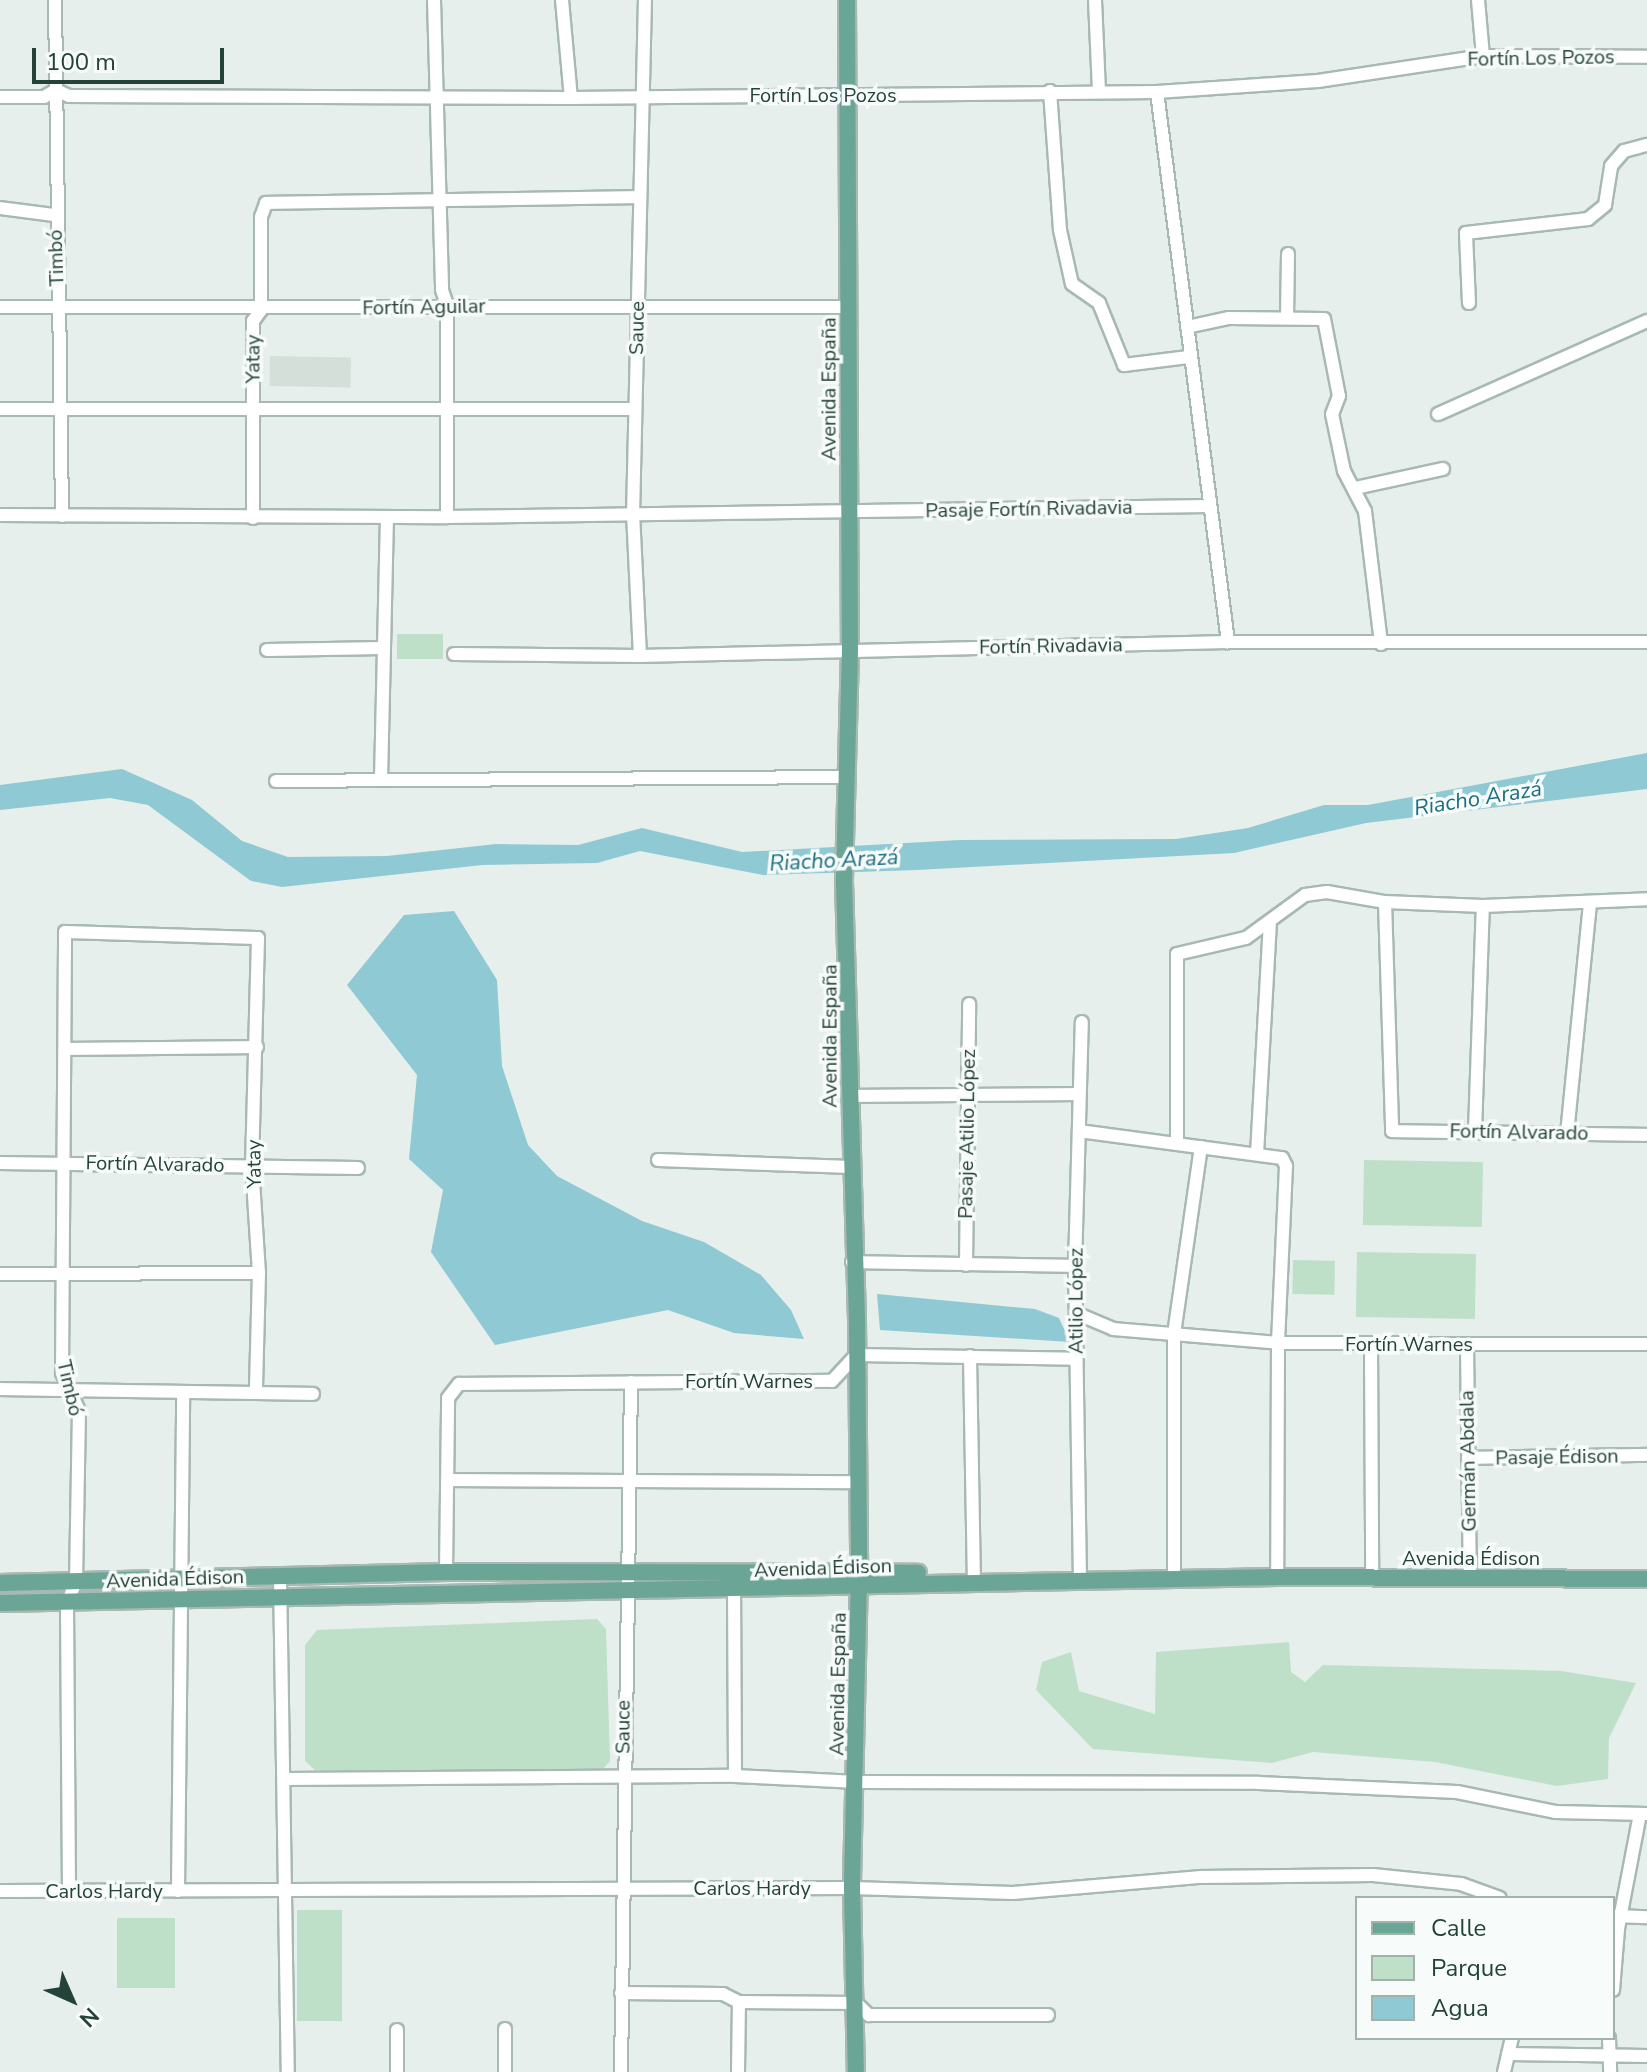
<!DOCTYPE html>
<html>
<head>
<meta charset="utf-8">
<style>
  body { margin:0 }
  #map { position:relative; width:1647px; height:2072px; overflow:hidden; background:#e6efeb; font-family:"Nunito Sans",sans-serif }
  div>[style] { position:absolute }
  .built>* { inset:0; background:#d4dfda; transform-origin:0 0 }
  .green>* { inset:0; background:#bfe0c8; transform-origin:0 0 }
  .water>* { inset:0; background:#8ec9d4 }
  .roads { filter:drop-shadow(2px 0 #a8b8b2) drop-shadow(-2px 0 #a8b8b2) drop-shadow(0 2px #a8b8b2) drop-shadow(0 -2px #a8b8b2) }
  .minor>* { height:12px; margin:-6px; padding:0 6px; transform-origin:6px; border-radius:6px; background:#fff }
  .major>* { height:16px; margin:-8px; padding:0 8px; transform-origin:8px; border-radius:8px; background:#6aa596 }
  span { translate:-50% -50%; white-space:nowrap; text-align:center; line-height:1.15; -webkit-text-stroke:7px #f7fbf9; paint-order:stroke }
  .street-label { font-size:20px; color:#24423a }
  .water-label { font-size:22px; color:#1c6f80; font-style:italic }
  .legend { position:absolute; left:1355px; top:1896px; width:260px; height:144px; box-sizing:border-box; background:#f7fbf9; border:2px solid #a3b1ad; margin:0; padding:10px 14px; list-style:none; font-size:24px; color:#24423a }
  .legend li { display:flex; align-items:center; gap:16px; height:40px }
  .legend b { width:40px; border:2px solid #a3b1ad }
  .north { position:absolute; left:32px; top:1960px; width:80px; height:80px; -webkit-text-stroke:6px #f7fbf9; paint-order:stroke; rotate:135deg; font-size:22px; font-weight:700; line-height:32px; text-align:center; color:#24423a }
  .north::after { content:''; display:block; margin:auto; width:28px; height:36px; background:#24423a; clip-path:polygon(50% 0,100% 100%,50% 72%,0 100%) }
  .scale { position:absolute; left:32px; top:48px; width:192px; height:36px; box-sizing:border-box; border:4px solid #24423a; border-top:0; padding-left:10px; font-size:24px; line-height:28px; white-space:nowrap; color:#24423a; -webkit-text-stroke:6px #f7fbf9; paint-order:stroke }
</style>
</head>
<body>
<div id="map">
  <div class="built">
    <i style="left:270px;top:356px;width:81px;height:30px;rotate:1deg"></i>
  </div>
  <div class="green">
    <i style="left:397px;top:634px;width:46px;height:25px"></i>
    <i style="left:1364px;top:1160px;width:119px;height:65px;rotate:1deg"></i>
    <i style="left:1357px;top:1252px;width:119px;height:65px;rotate:1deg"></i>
    <i style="left:1293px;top:1260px;width:42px;height:34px;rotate:1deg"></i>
    <i style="clip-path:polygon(597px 1619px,606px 1629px,610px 1761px,602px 1770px,315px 1770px,305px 1761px,305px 1645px,317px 1630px)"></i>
    <i style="clip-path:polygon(1289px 1642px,1291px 1672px,1305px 1682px,1323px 1665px,1561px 1671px,1636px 1683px,1609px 1738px,1608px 1779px,1557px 1786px,1435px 1762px,1313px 1752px,1272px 1763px,1093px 1749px,1036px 1690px,1042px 1662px,1071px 1652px,1079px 1691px,1155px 1714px,1156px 1652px)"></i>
    <i style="left:297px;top:1910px;width:45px;height:111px"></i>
    <i style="left:117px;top:1918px;width:58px;height:70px"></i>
  </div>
  <div class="water">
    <i style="clip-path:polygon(1647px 753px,1647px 789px,1366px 823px,1234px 853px,917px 870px,763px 875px,640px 851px,597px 863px,482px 865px,282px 887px,251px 881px,148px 805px,110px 798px,0 810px,0 785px,122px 769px,192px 800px,242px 841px,288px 857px,387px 856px,496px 844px,578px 845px,642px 828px,742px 852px,960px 840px,1176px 839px,1248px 828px,1324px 805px,1368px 805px)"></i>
    <i style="clip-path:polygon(454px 911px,497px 980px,502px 1066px,528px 1145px,557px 1176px,642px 1221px,704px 1242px,761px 1275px,791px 1310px,804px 1339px,734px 1333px,668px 1310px,495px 1345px,431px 1252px,443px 1190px,409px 1159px,417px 1075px,347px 985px,404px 915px)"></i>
    <i style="clip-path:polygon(877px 1294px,1035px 1309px,1059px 1318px,1070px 1342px,880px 1330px)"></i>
  </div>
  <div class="roads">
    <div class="minor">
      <i style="left:55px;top:0;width:516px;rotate:89.22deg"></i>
      <i style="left:434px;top:0;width:290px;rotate:88.4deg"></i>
      <i style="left:442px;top:290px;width:16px;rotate:72deg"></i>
      <i style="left:447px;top:305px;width:212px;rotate:90deg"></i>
      <i style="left:562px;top:0;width:98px;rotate:84.8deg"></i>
      <i style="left:1095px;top:0;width:90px;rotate:87.5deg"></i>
      <i style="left:1478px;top:0;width:56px;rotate:84.9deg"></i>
      <i style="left:1050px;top:91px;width:139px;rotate:85.9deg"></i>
      <i style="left:1060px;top:230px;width:55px;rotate:77.5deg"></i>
      <i style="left:1072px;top:284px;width:33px;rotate:35deg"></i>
      <i style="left:1099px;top:303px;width:67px;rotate:68deg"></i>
      <i style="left:1124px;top:365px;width:65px;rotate:-7deg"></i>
      <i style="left:1157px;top:92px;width:555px;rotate:82.64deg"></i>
      <i style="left:0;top:97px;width:44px"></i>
      <i style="left:44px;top:97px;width:14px;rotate:-30deg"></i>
      <i style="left:56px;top:90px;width:14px;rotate:25deg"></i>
      <i style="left:69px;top:96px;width:502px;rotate:0.23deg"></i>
      <i style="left:571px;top:98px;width:586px;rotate:-0.59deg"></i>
      <i style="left:1157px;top:92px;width:161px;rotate:-3.9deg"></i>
      <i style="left:1318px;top:81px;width:167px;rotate:-8.6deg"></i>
      <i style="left:1483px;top:56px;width:164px;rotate:0.3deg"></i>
      <i style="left:0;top:208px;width:54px;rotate:7.4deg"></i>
      <i style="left:1469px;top:303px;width:70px;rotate:-92.5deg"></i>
      <i style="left:1466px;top:233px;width:123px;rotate:-6.5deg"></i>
      <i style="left:1588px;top:219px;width:22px;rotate:-39deg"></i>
      <i style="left:1605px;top:205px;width:39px;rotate:-81deg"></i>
      <i style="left:1611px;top:166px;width:20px;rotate:-49deg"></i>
      <i style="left:1624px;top:151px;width:24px;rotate:-15deg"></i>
      <i style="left:0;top:307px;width:848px"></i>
      <i style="left:1287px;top:318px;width:64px;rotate:-89.1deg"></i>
      <i style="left:1187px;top:327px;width:43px;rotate:-12.1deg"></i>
      <i style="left:1229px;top:318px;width:95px;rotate:0.6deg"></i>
      <i style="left:1324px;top:319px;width:78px;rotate:79deg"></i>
      <i style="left:1339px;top:396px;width:19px;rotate:111deg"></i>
      <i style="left:1332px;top:414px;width:58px;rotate:78.1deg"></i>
      <i style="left:1344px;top:471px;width:45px;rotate:62.3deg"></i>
      <i style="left:1365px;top:511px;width:134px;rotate:83.1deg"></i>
      <i style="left:0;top:409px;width:635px"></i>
      <i style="left:1438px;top:414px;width:229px;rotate:-24deg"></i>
      <i style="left:1355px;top:488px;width:90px;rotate:-12.2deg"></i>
      <i style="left:0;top:515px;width:447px;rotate:0.3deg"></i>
      <i style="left:447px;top:517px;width:762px;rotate:-0.83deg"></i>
      <i style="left:253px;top:518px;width:197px;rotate:-90deg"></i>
      <i style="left:253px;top:321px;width:14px;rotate:-54deg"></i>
      <i style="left:261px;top:310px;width:93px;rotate:-90deg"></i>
      <i style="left:261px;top:217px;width:15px;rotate:-70deg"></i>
      <i style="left:266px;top:203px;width:371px;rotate:-0.9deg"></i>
      <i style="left:267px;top:650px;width:117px;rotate:-1deg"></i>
      <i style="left:454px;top:654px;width:186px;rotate:0.6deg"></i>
      <i style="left:640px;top:656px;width:588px;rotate:-1.36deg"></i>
      <i style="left:1228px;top:642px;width:419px"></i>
      <i style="left:640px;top:656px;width:141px;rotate:-92.8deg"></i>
      <i style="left:633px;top:515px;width:515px;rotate:-88.67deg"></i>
      <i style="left:381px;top:780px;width:262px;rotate:-88.7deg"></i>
      <i style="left:276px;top:781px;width:568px;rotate:-0.4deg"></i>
      <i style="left:1385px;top:902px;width:229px;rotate:88.2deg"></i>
      <i style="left:1392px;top:1131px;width:255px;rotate:0.9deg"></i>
      <i style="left:68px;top:1049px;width:189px;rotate:-0.6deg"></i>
      <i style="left:850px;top:1096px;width:227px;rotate:-0.5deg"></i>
      <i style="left:1079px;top:1131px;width:205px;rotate:7.6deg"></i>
      <i style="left:1282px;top:1158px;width:9px;rotate:63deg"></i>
      <i style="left:1286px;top:1166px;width:177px;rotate:92.6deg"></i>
      <i style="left:1278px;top:1343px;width:234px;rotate:90.2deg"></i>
      <i style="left:1475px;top:1131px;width:225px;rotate:-88deg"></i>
      <i style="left:1567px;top:1134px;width:231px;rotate:-84.3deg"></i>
      <i style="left:1177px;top:1144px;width:190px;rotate:-90deg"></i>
      <i style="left:1177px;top:954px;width:71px;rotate:-13.1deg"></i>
      <i style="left:1246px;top:938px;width:73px;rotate:-36.1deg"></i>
      <i style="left:1305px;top:895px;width:22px;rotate:-8deg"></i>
      <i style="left:1327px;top:892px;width:59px;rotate:9.8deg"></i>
      <i style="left:1385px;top:902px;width:98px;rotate:2.3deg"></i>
      <i style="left:1483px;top:906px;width:164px;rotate:-2.4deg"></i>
      <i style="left:1257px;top:1154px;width:229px;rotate:-86.8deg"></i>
      <i style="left:658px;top:1160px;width:193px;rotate:2.1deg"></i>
      <i style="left:0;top:1163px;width:358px;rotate:0.8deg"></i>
      <i style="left:852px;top:1262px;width:223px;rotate:1deg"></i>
      <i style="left:966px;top:1265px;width:261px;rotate:-89.3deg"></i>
      <i style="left:0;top:1274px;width:259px;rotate:-0.2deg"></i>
      <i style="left:1078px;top:1314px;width:38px;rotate:23deg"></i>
      <i style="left:1113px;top:1329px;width:166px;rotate:4.8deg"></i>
      <i style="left:1278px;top:1343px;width:369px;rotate:0.2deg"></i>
      <i style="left:1371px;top:1345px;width:224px;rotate:89.7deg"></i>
      <i style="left:1467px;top:1345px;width:233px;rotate:89.3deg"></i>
      <i style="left:970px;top:1356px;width:225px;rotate:89deg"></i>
      <i style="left:0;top:1389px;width:313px;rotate:0.9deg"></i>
      <i style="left:1468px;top:1458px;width:179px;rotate:-1deg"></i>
      <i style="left:447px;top:1480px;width:408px;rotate:0.3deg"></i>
      <i style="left:1174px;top:1570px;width:236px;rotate:-90deg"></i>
      <i style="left:1174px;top:1334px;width:189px;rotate:-81.8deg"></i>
      <i style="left:446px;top:1572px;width:174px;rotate:-89.3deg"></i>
      <i style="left:448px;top:1398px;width:18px;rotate:-52deg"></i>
      <i style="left:459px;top:1384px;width:373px;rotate:-0.5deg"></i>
      <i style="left:832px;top:1381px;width:35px;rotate:-47deg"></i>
      <i style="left:856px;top:1355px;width:220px;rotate:1deg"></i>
      <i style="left:280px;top:1576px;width:496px;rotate:89.1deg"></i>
      <i style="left:1080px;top:1581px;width:315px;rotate:-90.9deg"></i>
      <i style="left:1075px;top:1266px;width:244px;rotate:-88.4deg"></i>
      <i style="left:734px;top:1583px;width:193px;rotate:89.7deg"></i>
      <i style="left:285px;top:1779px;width:450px;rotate:-0.4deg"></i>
      <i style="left:735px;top:1776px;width:122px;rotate:2.8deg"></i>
      <i style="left:857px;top:1782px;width:402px;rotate:0.1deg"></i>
      <i style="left:1259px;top:1783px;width:198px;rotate:2.6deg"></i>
      <i style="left:1457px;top:1792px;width:100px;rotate:11.5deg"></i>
      <i style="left:1555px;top:1812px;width:92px;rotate:1.2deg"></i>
      <i style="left:0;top:1891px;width:852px;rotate:-0.2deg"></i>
      <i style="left:852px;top:1888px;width:161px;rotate:1.8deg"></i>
      <i style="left:1013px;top:1893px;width:189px;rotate:-4.9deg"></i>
      <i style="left:1201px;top:1877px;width:172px;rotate:-0.7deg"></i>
      <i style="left:1373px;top:1875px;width:88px;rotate:5.8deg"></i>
      <i style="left:1461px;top:1884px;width:41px;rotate:19.7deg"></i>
      <i style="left:69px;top:1891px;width:288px;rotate:-90.4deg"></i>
      <i style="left:67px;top:1603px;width:23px;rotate:-67deg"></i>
      <i style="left:76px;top:1582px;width:171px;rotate:-89deg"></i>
      <i style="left:79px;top:1411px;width:42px;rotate:-114.1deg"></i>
      <i style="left:62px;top:1373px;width:441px;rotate:-89.6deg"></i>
      <i style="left:65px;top:932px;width:193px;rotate:1.8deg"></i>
      <i style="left:258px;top:938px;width:227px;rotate:91.5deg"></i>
      <i style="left:252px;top:1165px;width:108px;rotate:86.3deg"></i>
      <i style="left:259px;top:1273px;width:117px;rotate:91.5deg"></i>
      <i style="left:178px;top:1891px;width:497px;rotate:-89.4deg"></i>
      <i style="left:1614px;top:1916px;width:33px;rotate:2deg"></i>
      <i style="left:1613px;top:1990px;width:61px;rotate:-85.3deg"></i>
      <i style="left:1618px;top:1929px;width:117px;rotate:-79.2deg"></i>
      <i style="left:621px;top:1993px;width:102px;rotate:0.6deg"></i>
      <i style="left:723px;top:1994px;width:18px;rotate:27deg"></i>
      <i style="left:739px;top:2002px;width:117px;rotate:0.5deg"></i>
      <i style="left:856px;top:2003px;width:18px;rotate:43deg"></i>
      <i style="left:869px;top:2015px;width:179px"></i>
      <i style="left:505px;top:2029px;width:43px;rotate:90deg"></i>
      <i style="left:1609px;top:2038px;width:34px;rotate:88deg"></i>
      <i style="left:1508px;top:2054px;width:139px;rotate:0.8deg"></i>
      <i style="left:397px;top:2072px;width:42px;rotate:-90deg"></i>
      <i style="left:621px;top:2072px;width:690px;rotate:-89.17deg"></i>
      <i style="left:738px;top:2072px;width:70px;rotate:-89.2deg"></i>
      <i style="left:1504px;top:2072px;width:35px;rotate:-77deg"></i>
    </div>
    <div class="major">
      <i style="left:847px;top:0;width:650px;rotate:89.74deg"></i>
      <i style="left:850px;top:650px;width:232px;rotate:91.5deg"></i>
      <i style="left:844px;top:882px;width:438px;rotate:88.3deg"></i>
      <i style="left:857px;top:1320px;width:254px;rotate:89.5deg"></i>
      <i style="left:859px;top:1574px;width:314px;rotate:91.3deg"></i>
      <i style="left:852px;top:1888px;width:184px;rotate:88.8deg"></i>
      <i style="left:0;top:1583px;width:446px;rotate:-1.4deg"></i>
      <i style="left:446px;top:1572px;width:472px;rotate:0.1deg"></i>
      <i style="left:0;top:1603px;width:1277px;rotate:-1.17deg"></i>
      <i style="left:1277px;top:1577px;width:370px;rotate:0.3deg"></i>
    </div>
  </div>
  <div class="street-label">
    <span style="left:1541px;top:58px;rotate:-1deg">Fortín Los Pozos</span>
    <span style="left:823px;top:95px">Fortín Los Pozos</span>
    <span style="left:56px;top:258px;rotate:-92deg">Timbó</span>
    <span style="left:424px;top:307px;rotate:-1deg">Fortín Aguilar</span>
    <span style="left:637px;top:328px;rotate:-89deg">Sauce</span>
    <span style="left:253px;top:359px;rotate:-90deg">Yatay</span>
    <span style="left:829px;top:389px;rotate:-90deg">Avenida España</span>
    <span style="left:1029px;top:509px;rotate:-1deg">Pasaje Fortín Rivadavia</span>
    <span style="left:1051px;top:646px;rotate:-1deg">Fortín Rivadavia</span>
    <span style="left:830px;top:1036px;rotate:-90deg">Avenida España</span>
    <span style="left:1519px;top:1132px;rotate:1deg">Fortín Alvarado</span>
    <span style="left:967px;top:1134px;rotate:-89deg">Pasaje Atilio López</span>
    <span style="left:155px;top:1164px;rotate:1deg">Fortín Alvarado</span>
    <span style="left:254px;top:1164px;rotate:-91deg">Yatay</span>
    <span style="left:1076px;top:1301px;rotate:-90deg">Atilio López</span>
    <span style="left:1409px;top:1344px">Fortín Warnes</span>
    <span style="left:749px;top:1381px">Fortín Warnes</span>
    <span style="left:70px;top:1388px;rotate:77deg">Timbó</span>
    <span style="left:1557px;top:1457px;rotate:-1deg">Pasaje Édison</span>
    <span style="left:1468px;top:1461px;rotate:-91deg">Germán Abdala</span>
    <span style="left:1471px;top:1558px">Avenida Édison</span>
    <span style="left:823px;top:1568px;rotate:-2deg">Avenida Édison</span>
    <span style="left:175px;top:1579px;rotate:-2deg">Avenida Édison</span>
    <span style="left:838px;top:1684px;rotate:-89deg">Avenida España</span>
    <span style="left:623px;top:1727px;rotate:-90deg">Sauce</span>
    <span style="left:752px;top:1888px">Carlos Hardy</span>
    <span style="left:104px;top:1891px">Carlos Hardy</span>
  </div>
  <div class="water-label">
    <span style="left:1478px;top:799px;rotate:-9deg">Riacho Arazá</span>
    <span style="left:834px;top:861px;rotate:-3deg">Riacho Arazá</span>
  </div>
  <ul class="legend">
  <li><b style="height:10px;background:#6aa596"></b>Calle</li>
  <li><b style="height:22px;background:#bfe0c8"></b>Parque</li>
  <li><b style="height:22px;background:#8ec9d4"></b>Agua</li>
  </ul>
  <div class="north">N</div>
  <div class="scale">100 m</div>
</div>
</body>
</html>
